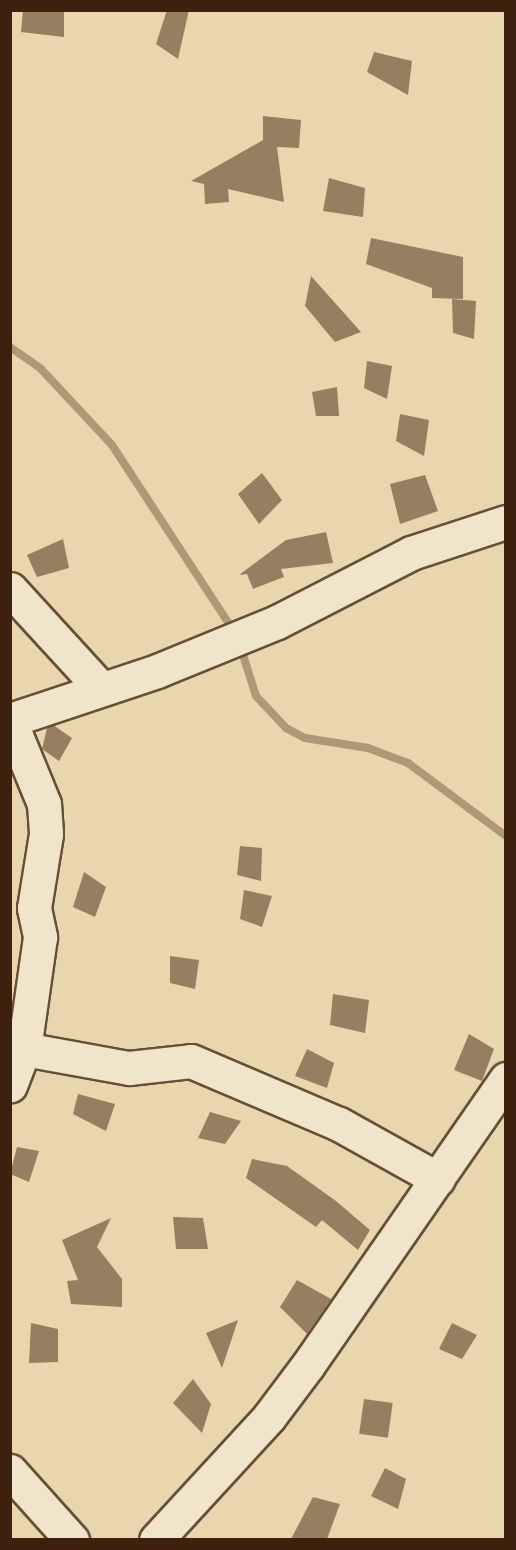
<!DOCTYPE html>
<html>
<head>
<meta charset="utf-8">
<style>
  body { margin:0 }
  #map { position:relative; width:516px; height:1550px; overflow:hidden; background:#e8d6ae; font-family:"IM FELL DW Pica",serif }
  div>[style] { position:absolute }
  .stream>* { height:8px; margin:-4px; padding:0 4px; transform-origin:4px; border-radius:4px; background:#ae9878 }
  .building>* { inset:0; background:#967f61; transform-origin:0 0 }
  .roads { filter:drop-shadow(2px 0 #684e36) drop-shadow(-2px 0 #684e36) drop-shadow(0 2px #684e36) drop-shadow(0 -2px #684e36) }
  .minor>* { height:33px; margin:-16.5px; padding:0 16.5px; transform-origin:16.5px; border-radius:16.5px; background:#f0e4ca }
  span { translate:-50% -50%; white-space:nowrap; text-align:center; line-height:1.15; -webkit-text-stroke:4.5px #f0e4ca; paint-order:stroke }
  .frame { position:absolute; inset:0; border:12px solid #3e200e; pointer-events:none }
</style>
</head>
<body>
<div id="map">
  <div class="stream">
    <i style="left:10px;top:347px;width:38px;rotate:35deg"></i>
    <i style="left:41px;top:369px;width:104px;rotate:46.9deg"></i>
    <i style="left:112px;top:445px;width:212px;rotate:56.8deg"></i>
    <i style="left:242px;top:652px;width:46px;rotate:72.3deg"></i>
    <i style="left:256px;top:696px;width:44px;rotate:46.8deg"></i>
    <i style="left:286px;top:728px;width:21px;rotate:28deg"></i>
    <i style="left:305px;top:738px;width:64px;rotate:9deg"></i>
    <i style="left:368px;top:748px;width:43px;rotate:20.6deg"></i>
    <i style="left:408px;top:763px;width:122px;rotate:36.7deg"></i>
  </div>
  <div class="building">
    <i style="clip-path:polygon(23px 10px,64px 10px,64px 37px,21px 32px)"></i>
    <i style="clip-path:polygon(167px 10px,189px 10px,178px 59px,156px 44px)"></i>
    <i style="clip-path:polygon(374px 52px,412px 61px,408px 95px,367px 72px)"></i>
    <i style="clip-path:polygon(263px 116px,301px 120px,299px 148px,277px 147px,284px 202px,228px 189px,229px 202px,205px 204px,204px 184px,191px 181px,263px 140px)"></i>
    <i style="clip-path:polygon(329px 178px,365px 188px,363px 217px,323px 211px)"></i>
    <i style="clip-path:polygon(371px 238px,463px 257px,463px 299px,432px 298px,432px 288px,366px 264px)"></i>
    <i style="clip-path:polygon(311px 276px,361px 332px,335px 342px,305px 306px)"></i>
    <i style="clip-path:polygon(452px 299px,476px 301px,474px 339px,453px 333px)"></i>
    <i style="clip-path:polygon(367px 361px,392px 366px,387px 399px,364px 388px)"></i>
    <i style="clip-path:polygon(337px 387px,339px 416px,316px 416px,312px 392px)"></i>
    <i style="clip-path:polygon(400px 414px,429px 420px,424px 456px,396px 441px)"></i>
    <i style="clip-path:polygon(262px 473px,282px 500px,259px 524px,238px 494px)"></i>
    <i style="clip-path:polygon(425px 475px,438px 511px,400px 524px,390px 484px)"></i>
    <i style="clip-path:polygon(326px 532px,333px 563px,281px 569px,284px 577px,253px 589px,247px 574px,239px 575px,286px 540px)"></i>
    <i style="clip-path:polygon(63px 539px,69px 568px,37px 577px,27px 555px)"></i>
    <i style="clip-path:polygon(53px 725px,72px 738px,59px 761px,42px 749px,47px 728px)"></i>
    <i style="clip-path:polygon(240px 846px,262px 848px,261px 881px,237px 875px)"></i>
    <i style="clip-path:polygon(84px 872px,106px 887px,95px 917px,73px 907px)"></i>
    <i style="clip-path:polygon(244px 890px,272px 896px,262px 927px,240px 919px)"></i>
    <i style="clip-path:polygon(170px 956px,199px 960px,195px 989px,170px 983px)"></i>
    <i style="clip-path:polygon(333px 994px,369px 1000px,365px 1033px,330px 1025px)"></i>
    <i style="clip-path:polygon(469px 1034px,494px 1049px,482px 1081px,454px 1070px)"></i>
    <i style="clip-path:polygon(307px 1049px,334px 1063px,327px 1088px,295px 1076px)"></i>
    <i style="clip-path:polygon(78px 1094px,115px 1104px,106px 1131px,73px 1114px)"></i>
    <i style="clip-path:polygon(210px 1112px,241px 1121px,225px 1144px,198px 1138px)"></i>
    <i style="clip-path:polygon(17px 1147px,39px 1151px,29px 1182px,10px 1174px)"></i>
    <i style="clip-path:polygon(252px 1159px,287px 1166px,336px 1201px,370px 1230px,358px 1250px,322px 1220px,316px 1227px,246px 1178px)"></i>
    <i style="clip-path:polygon(173px 1217px,203px 1218px,208px 1249px,176px 1249px)"></i>
    <i style="clip-path:polygon(111px 1218px,97px 1247px,122px 1279px,122px 1307px,71px 1304px,67px 1281px,78px 1280px,62px 1240px)"></i>
    <i style="clip-path:polygon(297px 1280px,331px 1299px,307px 1334px,280px 1307px)"></i>
    <i style="clip-path:polygon(238px 1320px,222px 1368px,206px 1333px)"></i>
    <i style="clip-path:polygon(31px 1323px,58px 1329px,58px 1362px,29px 1363px)"></i>
    <i style="clip-path:polygon(452px 1323px,477px 1335px,462px 1359px,439px 1349px)"></i>
    <i style="clip-path:polygon(193px 1379px,211px 1404px,202px 1433px,173px 1403px)"></i>
    <i style="left:364px;top:1399px;width:29px;height:35px;rotate:8deg"></i>
    <i style="clip-path:polygon(385px 1468px,406px 1479px,398px 1509px,371px 1496px)"></i>
    <i style="clip-path:polygon(313px 1497px,340px 1504px,327px 1539px,291px 1539px)"></i>
  </div>
  <div class="roads">
    <div class="minor">
      <i style="left:10px;top:589px;width:132px;rotate:47.5deg"></i>
      <i style="left:10px;top:720px;width:155px;rotate:-18.4deg"></i>
      <i style="left:157px;top:671px;width:130px;rotate:-22.2deg"></i>
      <i style="left:277px;top:622px;width:151px;rotate:-27.2deg"></i>
      <i style="left:411px;top:553px;width:100px;rotate:-18.1deg"></i>
      <i style="left:10px;top:721px;width:90px;rotate:67.7deg"></i>
      <i style="left:44px;top:804px;width:30px;rotate:86deg"></i>
      <i style="left:46px;top:834px;width:75px;rotate:99.2deg"></i>
      <i style="left:34px;top:908px;width:30px;rotate:78deg"></i>
      <i style="left:40px;top:937px;width:113px;rotate:98.1deg"></i>
      <i style="left:24px;top:1049px;width:39px;rotate:111deg"></i>
      <i style="left:24px;top:1049px;width:107px;rotate:10.3deg"></i>
      <i style="left:129px;top:1068px;width:62px;rotate:-6.4deg"></i>
      <i style="left:191px;top:1061px;width:161px;rotate:23.1deg"></i>
      <i style="left:339px;top:1124px;width:113px;rotate:29.1deg"></i>
      <i style="left:10px;top:1471px;width:93px;rotate:48.1deg"></i>
      <i style="left:156px;top:1540px;width:167px;rotate:-47.4deg"></i>
      <i style="left:269px;top:1417px;width:65px;rotate:-53.1deg"></i>
      <i style="left:308px;top:1365px;width:348px;rotate:-55.3deg"></i>
    </div>
  </div>
  <div class="frame"></div>
</div>
</body>
</html>
